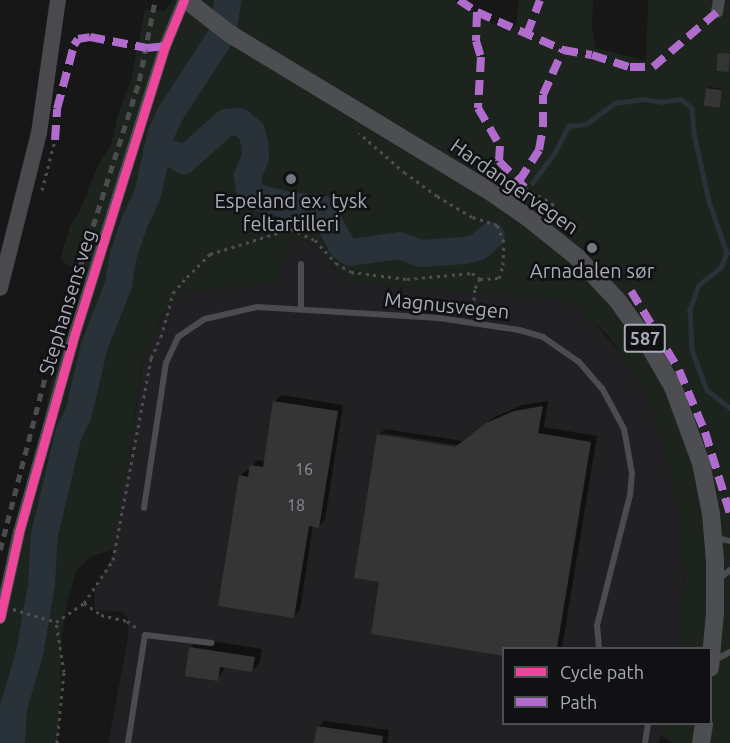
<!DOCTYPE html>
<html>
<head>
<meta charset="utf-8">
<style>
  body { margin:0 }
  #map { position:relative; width:730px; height:743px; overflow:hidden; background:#171717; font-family:Ubuntu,sans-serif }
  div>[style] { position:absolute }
  .built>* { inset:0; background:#212123 }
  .green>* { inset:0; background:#1d241e }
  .shadow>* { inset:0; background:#0007 }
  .stream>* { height:4.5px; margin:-2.25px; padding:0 2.25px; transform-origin:2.25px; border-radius:2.25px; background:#293239 }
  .river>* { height:27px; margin:-13.5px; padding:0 13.5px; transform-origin:13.5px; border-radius:13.5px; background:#293239 }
  .building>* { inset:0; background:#353536; transform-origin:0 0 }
  .path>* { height:3px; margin-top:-1.5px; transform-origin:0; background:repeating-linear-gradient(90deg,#4d4e52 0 3px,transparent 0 7.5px) }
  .service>* { height:6px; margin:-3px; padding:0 3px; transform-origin:3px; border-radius:3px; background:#4b4c50 }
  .minor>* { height:12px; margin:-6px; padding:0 6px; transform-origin:6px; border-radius:6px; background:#4b4c50 }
  .secondary>* { height:16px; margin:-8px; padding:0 8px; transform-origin:8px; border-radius:8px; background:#4a4a4e }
  .primary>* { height:18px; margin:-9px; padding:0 9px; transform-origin:9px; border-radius:9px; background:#4d4e52 }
  .rail>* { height:4.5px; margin-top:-2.25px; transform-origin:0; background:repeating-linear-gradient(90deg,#4b4c4f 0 8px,transparent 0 14px) }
  .quiet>* { height:8px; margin-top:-4px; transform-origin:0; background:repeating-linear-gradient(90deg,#b06ccc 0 15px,transparent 0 23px) }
  .cycleway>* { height:9px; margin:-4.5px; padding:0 4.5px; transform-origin:4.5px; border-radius:4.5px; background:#ed469a }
  .dots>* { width:16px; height:16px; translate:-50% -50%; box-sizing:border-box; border:3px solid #111113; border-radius:50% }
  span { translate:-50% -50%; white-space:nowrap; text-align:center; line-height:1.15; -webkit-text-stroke:5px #111113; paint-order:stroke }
  .number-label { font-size:16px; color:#8a8e98 }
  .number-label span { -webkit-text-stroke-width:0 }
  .shield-label span { padding:2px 4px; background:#111113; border:2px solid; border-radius:4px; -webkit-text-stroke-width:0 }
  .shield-label { font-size:18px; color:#a7acb8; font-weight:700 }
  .street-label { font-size:20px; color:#a7acb8 }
  .poi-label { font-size:20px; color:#a7acb8 }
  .legend { position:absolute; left:502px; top:647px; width:210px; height:78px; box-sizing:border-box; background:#111113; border:2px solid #4d4f55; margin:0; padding:8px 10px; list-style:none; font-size:18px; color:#a7acb8 }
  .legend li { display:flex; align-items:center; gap:12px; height:30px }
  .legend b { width:30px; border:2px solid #4d4f55 }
</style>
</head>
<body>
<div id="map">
  <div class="built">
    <i style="clip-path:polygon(291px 238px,311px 241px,323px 251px,340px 275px,352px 283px,549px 299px,577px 309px,589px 318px,624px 356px,651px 407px,675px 488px,684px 572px,682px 621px,677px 648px,504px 648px,504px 724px,663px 724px,659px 743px,108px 743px,128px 639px,128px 618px,122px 612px,95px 610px,94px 589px,106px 570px,114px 550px,117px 511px,127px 473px,144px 354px,171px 302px,182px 292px,273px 284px,284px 265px)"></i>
  </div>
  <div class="green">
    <i style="clip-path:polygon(173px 0,453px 0,477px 12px,499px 28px,516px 26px,519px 0,593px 0,592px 27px,596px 48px,646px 61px,648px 0,730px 0,730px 743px,673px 743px,661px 735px,663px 724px,710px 724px,710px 648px,677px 648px,682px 621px,684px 572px,675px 488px,651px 407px,624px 356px,606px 333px,577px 309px,549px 299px,352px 283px,340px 275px,323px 251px,311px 241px,291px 238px,284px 265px,273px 284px,182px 292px,171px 302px,163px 315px,142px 363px,127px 473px,117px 515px,114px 550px,92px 556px,76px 571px,67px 604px,62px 633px,58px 743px,0 743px,0 592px,12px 531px,22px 511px,37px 458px,53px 373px,69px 325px,83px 308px,85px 295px,83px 275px,62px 261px,62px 253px,70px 226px,79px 213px,99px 163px,111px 145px,117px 118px,131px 79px,145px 10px,165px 11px)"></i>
  </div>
  <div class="shadow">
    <i style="clip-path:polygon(709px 87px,722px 89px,719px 106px,708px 89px)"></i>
    <i style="clip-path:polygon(281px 395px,343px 405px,325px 520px,319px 526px,313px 525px,300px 610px,294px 616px,240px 476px,247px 470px,250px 470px,257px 460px,265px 461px,275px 402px)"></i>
    <i style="clip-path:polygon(evenodd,548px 401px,544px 427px,597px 436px,562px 648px,504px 648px,381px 580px,379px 435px,385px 429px,463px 441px,494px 417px,522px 405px,548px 401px,382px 433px,463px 446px,462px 449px,382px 436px,382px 433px)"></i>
    <i style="clip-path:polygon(198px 639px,262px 649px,260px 662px,252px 671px,226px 667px,217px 679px,190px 648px)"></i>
    <i style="clip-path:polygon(324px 721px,389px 730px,387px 743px,316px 743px,318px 727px)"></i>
  </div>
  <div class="stream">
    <i style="left:532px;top:183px;width:36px;rotate:-53deg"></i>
    <i style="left:554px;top:154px;width:31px;rotate:-63deg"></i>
    <i style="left:568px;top:126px;width:18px;rotate:-6deg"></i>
    <i style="left:586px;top:124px;width:36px;rotate:-36deg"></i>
    <i style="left:615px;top:103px;width:28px;rotate:-8deg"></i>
    <i style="left:643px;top:99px;width:18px;rotate:9deg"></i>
    <i style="left:661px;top:102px;width:20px;rotate:-9deg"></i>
    <i style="left:681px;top:99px;width:14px;rotate:39deg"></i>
    <i style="left:692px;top:108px;width:25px;rotate:85deg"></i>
    <i style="left:694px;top:133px;width:70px;rotate:77.6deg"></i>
    <i style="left:709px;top:201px;width:55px;rotate:70.9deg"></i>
    <i style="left:727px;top:253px;width:16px;rotate:112deg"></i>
    <i style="left:721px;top:268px;width:28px;rotate:142deg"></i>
    <i style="left:699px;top:285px;width:27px;rotate:110deg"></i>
    <i style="left:690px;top:310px;width:40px;rotate:87.1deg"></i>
    <i style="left:692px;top:350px;width:43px;rotate:69.4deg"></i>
    <i style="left:707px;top:390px;width:29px;rotate:38deg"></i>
  </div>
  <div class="river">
    <i style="left:156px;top:151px;width:17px;rotate:10deg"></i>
    <i style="left:173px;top:154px;width:12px;rotate:31deg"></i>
    <i style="left:183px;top:160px;width:57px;rotate:-41.5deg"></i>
    <i style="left:226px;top:122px;width:13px;rotate:-4deg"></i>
    <i style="left:239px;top:121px;width:16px;rotate:40deg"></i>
    <i style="left:251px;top:131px;width:11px;rotate:75deg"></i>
    <i style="left:254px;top:142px;width:15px;rotate:86deg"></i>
    <i style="left:255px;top:157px;width:20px;rotate:114deg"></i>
    <i style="left:247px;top:175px;width:14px;rotate:82deg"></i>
    <i style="left:249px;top:189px;width:11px;rotate:45deg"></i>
    <i style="left:257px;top:197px;width:32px;rotate:14deg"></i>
    <i style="left:288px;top:205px;width:33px;rotate:5deg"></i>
    <i style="left:321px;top:208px;width:42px;rotate:61.6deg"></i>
    <i style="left:341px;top:245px;width:11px;rotate:38deg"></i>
    <i style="left:350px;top:252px;width:49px;rotate:-8.1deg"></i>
    <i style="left:399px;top:245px;width:23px;rotate:20deg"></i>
    <i style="left:421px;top:253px;width:42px;rotate:-4.1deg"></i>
    <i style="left:463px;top:250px;width:14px;rotate:-12deg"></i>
    <i style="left:477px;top:247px;width:18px;rotate:-41deg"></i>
    <i style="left:11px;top:743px;width:36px;rotate:-87deg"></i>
    <i style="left:13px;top:707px;width:56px;rotate:-73.5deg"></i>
    <i style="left:29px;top:653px;width:70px;rotate:-80.1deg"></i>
    <i style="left:41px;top:584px;width:50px;rotate:-86.6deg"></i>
    <i style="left:44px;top:534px;width:104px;rotate:-76.6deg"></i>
    <i style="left:68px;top:433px;width:22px;rotate:-63deg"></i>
    <i style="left:78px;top:413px;width:70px;rotate:-76.8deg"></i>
    <i style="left:94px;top:345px;width:66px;rotate:-68.5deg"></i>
    <i style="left:118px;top:284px;width:30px;rotate:-81deg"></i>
    <i style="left:123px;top:254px;width:36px;rotate:-71deg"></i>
    <i style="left:135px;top:220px;width:29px;rotate:-65deg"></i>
    <i style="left:147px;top:194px;width:64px;rotate:-77.3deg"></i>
    <i style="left:161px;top:132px;width:21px;rotate:-65deg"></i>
    <i style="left:170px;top:113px;width:95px;rotate:-57deg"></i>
    <i style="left:222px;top:33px;width:33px;rotate:-81deg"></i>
  </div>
  <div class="building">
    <i style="left:718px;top:53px;width:12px;height:18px;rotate:5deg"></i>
    <i style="left:706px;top:88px;width:16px;height:18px;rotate:7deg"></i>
    <i style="clip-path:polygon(273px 401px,338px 411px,319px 528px,309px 526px,294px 618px,218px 606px,239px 475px,248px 477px,250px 465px,263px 467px)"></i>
    <i style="clip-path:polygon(543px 406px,538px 433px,591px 442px,557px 648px,504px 648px,504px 656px,371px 634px,379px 582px,354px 578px,377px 434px,455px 447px,486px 423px,514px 411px)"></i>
    <i style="clip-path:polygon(189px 647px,255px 657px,252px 672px,220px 667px,218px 681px,185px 676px)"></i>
    <i style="clip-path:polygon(317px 726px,383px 736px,382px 743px,314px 743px)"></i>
  </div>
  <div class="path">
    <i style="left:42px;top:190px;width:52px;rotate:-75.4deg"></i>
    <i style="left:521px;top:195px;width:8px;rotate:-60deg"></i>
    <i style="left:525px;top:188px;width:31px;rotate:29deg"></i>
    <i style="left:552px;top:203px;width:26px;rotate:58deg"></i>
    <i style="left:473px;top:315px;width:27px;rotate:-86deg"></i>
    <i style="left:475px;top:288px;width:10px;rotate:-61deg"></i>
    <i style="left:84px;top:603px;width:21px;rotate:35deg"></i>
    <i style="left:101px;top:615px;width:27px;rotate:13deg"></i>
    <i style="left:127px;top:621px;width:14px;rotate:36deg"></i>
    <i style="left:13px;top:609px;width:45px;rotate:16.8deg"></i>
    <i style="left:57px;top:743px;width:71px;rotate:-84.4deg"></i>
    <i style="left:64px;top:672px;width:51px;rotate:-99.1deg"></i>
    <i style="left:56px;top:622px;width:34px;rotate:-34deg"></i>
    <i style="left:84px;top:603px;width:52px;rotate:-56deg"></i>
    <i style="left:113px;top:560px;width:206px;rotate:-79.3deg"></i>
    <i style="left:151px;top:358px;width:23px;rotate:-65deg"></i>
    <i style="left:161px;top:337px;width:46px;rotate:-74.7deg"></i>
    <i style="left:173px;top:293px;width:21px;rotate:-49deg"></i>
    <i style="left:187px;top:277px;width:33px;rotate:-45deg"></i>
    <i style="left:210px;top:254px;width:85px;rotate:-17.2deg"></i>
    <i style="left:291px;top:229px;width:26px;rotate:25deg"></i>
    <i style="left:315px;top:240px;width:31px;rotate:48deg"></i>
    <i style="left:336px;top:263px;width:17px;rotate:31deg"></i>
    <i style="left:351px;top:272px;width:56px;rotate:7.1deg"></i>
    <i style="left:407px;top:279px;width:65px;rotate:-5.3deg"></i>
    <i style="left:472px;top:273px;width:10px;rotate:37deg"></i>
    <i style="left:480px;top:279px;width:19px;rotate:-3deg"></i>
    <i style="left:499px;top:278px;width:14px;rotate:-73deg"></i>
    <i style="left:503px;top:265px;width:23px;rotate:-88deg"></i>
    <i style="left:504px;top:242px;width:18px;rotate:-112deg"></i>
    <i style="left:497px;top:225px;width:26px;rotate:-162deg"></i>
    <i style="left:472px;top:217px;width:41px;rotate:-149deg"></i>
    <i style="left:437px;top:196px;width:39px;rotate:-144deg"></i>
    <i style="left:405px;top:173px;width:61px;rotate:-139deg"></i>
  </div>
  <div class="service">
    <i style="left:301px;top:309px;width:45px;rotate:-90deg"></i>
    <i style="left:144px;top:508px;width:147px;rotate:-81.4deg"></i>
    <i style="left:166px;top:363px;width:29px;rotate:-65deg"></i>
    <i style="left:178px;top:337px;width:32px;rotate:-34deg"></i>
    <i style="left:205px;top:319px;width:53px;rotate:-13deg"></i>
    <i style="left:257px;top:307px;width:182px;rotate:3.5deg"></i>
    <i style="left:439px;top:318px;width:81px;rotate:8.5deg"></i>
    <i style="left:519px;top:330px;width:25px;rotate:16deg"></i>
    <i style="left:543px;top:337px;width:44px;rotate:34.8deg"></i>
    <i style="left:579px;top:362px;width:35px;rotate:49deg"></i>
    <i style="left:602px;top:388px;width:47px;rotate:61.8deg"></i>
    <i style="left:624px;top:429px;width:45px;rotate:79.7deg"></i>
    <i style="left:632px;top:473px;width:22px;rotate:95deg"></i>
    <i style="left:630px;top:495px;width:134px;rotate:104.2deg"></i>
    <i style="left:597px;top:625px;width:23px;rotate:85deg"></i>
    <i style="left:716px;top:538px;width:14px;rotate:12deg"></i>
    <i style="left:719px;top:579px;width:14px;rotate:-39deg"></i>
    <i style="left:715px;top:660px;width:17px;rotate:-28deg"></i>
    <i style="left:128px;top:743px;width:109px;rotate:-81.1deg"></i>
    <i style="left:145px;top:635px;width:67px;rotate:6.8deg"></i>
    <i style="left:645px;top:743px;width:19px;rotate:-81deg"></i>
  </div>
  <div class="minor">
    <i style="left:717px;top:12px;width:12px;rotate:-81deg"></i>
    <i style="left:0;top:618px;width:88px;rotate:-77.5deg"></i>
    <i style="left:19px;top:532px;width:207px;rotate:-74.3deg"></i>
    <i style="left:75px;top:333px;width:301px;rotate:-72.6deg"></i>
    <i style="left:165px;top:46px;width:50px;rotate:-67.6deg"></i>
  </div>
  <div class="secondary">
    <i style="left:0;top:288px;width:160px;rotate:-75.9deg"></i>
    <i style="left:39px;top:133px;width:134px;rotate:-81.9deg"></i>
  </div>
  <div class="primary">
    <i style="left:186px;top:0;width:56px;rotate:37.7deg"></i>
    <i style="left:230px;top:34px;width:305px;rotate:31.2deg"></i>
    <i style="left:491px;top:192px;width:44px;rotate:34.8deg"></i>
    <i style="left:527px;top:217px;width:64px;rotate:38.7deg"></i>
    <i style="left:577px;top:257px;width:60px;rotate:47deg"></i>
    <i style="left:618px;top:301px;width:50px;rotate:54.7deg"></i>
    <i style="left:647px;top:342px;width:52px;rotate:60deg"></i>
    <i style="left:673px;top:387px;width:81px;rotate:69.8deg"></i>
    <i style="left:701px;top:463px;width:52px;rotate:78.9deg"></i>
    <i style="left:711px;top:514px;width:47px;rotate:85.1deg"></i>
    <i style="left:715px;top:561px;width:52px;rotate:90deg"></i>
    <i style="left:715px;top:613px;width:55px;rotate:95.2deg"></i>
    <i style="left:701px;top:743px;width:19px;rotate:-81deg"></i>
  </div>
  <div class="rail">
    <i style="left:0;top:550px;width:183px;rotate:-75.4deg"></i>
    <i style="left:46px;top:373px;width:306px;rotate:-72.3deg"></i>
    <i style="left:139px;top:81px;width:83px;rotate:-78.8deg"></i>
  </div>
  <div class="quiet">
    <i style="left:459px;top:0;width:22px;rotate:34deg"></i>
    <i style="left:477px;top:12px;width:29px;rotate:92deg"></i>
    <i style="left:476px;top:41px;width:17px;rotate:73deg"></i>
    <i style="left:481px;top:57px;width:51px;rotate:93.4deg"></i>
    <i style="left:478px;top:108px;width:44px;rotate:59.9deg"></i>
    <i style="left:500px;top:146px;width:15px;rotate:94deg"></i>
    <i style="left:499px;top:161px;width:37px;rotate:46deg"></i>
    <i style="left:477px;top:12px;width:94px;rotate:23.8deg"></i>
    <i style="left:563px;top:50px;width:29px;rotate:10deg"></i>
    <i style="left:592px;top:55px;width:40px;rotate:18deg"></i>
    <i style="left:630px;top:67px;width:23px"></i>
    <i style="left:653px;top:67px;width:84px;rotate:-40.7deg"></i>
    <i style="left:527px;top:34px;width:36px;rotate:-69deg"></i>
    <i style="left:55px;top:140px;width:31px;rotate:-86deg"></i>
    <i style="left:57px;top:109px;width:66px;rotate:-75.1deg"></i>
    <i style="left:74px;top:45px;width:7px;rotate:-56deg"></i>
    <i style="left:78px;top:39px;width:12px;rotate:-9deg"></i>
    <i style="left:90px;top:37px;width:58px;rotate:10.9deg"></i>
    <i style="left:147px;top:48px;width:18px;rotate:-6deg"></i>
    <i style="left:519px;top:181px;width:37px;rotate:-57deg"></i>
    <i style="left:539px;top:150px;width:23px;rotate:-80deg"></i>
    <i style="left:543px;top:127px;width:32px;rotate:-90deg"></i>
    <i style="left:543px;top:95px;width:49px;rotate:-66deg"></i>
    <i style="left:631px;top:291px;width:92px;rotate:58.7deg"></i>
    <i style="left:679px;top:370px;width:67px;rotate:67.2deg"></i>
    <i style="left:705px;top:432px;width:86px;rotate:73deg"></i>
  </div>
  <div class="cycleway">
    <i style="left:0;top:618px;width:88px;rotate:-77.5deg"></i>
    <i style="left:19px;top:532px;width:207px;rotate:-74.3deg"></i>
    <i style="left:75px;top:333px;width:301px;rotate:-72.6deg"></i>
    <i style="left:165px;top:46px;width:50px;rotate:-67.6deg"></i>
  </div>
  <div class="dots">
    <i style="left:291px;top:179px;background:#757880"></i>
    <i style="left:592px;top:248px;background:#757880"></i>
  </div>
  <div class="number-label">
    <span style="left:304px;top:469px">16</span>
    <span style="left:296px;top:505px">18</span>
  </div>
  <div class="shield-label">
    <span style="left:645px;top:338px">587</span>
  </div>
  <div class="street-label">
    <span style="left:515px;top:186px;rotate:35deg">Hardangervegen</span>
    <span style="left:67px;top:302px;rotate:-73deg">Stephansens veg</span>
    <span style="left:447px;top:305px;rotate:6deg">Magnusvegen</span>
  </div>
  <div class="poi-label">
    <span style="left:291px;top:212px">Espeland ex. tysk<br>feltartilleri</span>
    <span style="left:592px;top:270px">Arnadalen sør</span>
  </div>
  <ul class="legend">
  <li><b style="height:8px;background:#ed469a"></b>Cycle path</li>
  <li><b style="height:8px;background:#b06ccc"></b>Path</li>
  </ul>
</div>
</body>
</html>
